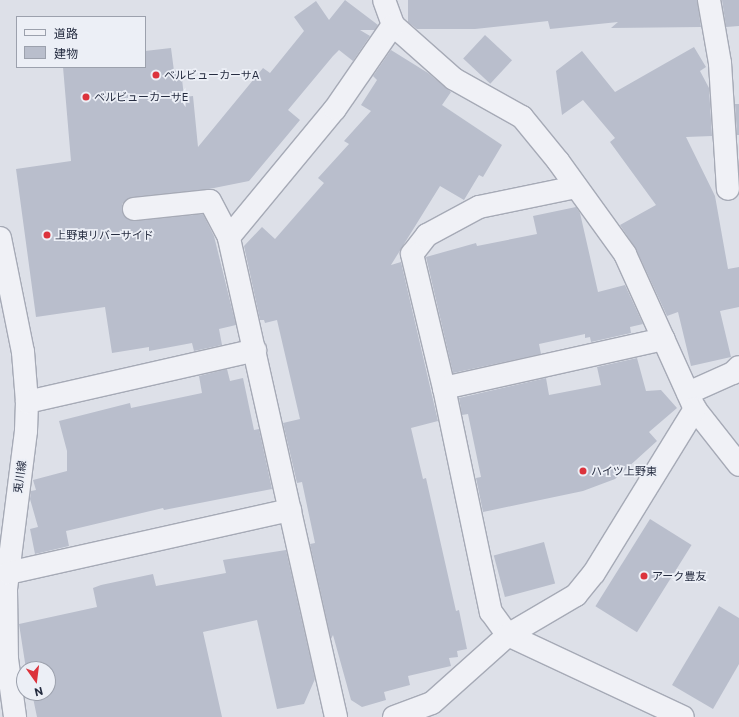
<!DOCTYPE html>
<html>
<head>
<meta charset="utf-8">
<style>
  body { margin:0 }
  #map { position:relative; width:739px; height:717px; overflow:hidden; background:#dde0e8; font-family:Commissioner,"Noto Sans JP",sans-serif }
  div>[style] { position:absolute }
  .building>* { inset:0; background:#b9becc; transform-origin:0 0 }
  .roads { filter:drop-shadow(1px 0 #a6aab6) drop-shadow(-1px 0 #a6aab6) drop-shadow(0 1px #a6aab6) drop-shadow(0 -1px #a6aab6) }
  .minor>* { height:22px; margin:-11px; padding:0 11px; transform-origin:11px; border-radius:11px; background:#f0f1f6 }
  .dots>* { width:11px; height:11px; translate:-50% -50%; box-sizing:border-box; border:2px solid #eceff6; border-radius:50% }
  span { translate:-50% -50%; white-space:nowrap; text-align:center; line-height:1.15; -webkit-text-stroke:3.5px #eceff6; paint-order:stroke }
  .poi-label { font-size:11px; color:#252c40 }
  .left { translate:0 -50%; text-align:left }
  .street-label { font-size:11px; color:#252c40 }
  .legend { position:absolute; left:16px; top:16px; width:130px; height:52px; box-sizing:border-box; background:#eceff6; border:1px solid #9ca1ad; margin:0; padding:5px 7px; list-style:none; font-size:12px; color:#252c40 }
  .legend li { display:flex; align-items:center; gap:8px; height:20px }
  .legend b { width:20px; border:1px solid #9ca1ad }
  .north { position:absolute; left:16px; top:661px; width:40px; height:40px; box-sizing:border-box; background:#eceff6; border:1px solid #9ca1ad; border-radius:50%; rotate:166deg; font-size:11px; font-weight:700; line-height:16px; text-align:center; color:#252c40 }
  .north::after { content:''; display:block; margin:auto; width:14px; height:18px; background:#dc333c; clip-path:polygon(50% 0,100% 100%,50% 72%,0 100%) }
</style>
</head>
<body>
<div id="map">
  <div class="building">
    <i style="clip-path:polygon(345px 0,378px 25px,375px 30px,360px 30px,370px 36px,353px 61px,339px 50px,333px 56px,288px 110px,300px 120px,249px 181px,209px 189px,133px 197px,122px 204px,124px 216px,135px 221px,203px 214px,214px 236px,236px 325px,219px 329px,222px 345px,194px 351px,192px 343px,149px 351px,149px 347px,112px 353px,105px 307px,36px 317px,16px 169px,71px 161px,63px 67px,145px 67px,145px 51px,171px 48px,174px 71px,181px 70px,184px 97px,193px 96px,198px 147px,263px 68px,270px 73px,304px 31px,294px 17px,316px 1px,329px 20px)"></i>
    <i style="clip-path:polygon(408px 0,697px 0,701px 27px,611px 28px,618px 22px,550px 29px,548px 21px,475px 29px,417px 29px,408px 22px)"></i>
    <i style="clip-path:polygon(722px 0,739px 0,739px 26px,726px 27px)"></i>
    <i style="left:485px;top:35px;width:37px;height:32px;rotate:43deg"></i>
    <i style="clip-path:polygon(694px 47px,706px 67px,700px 71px,709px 88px,712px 136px,686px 137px,715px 196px,728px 269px,739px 267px,739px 307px,720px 311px,731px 357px,691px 366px,678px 312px,667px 316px,636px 249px,620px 225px,656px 205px,610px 142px,615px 138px,583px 100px,562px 115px,556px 71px,582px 51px,615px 92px)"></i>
    <i style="clip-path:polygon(391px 50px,428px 73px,451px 92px,442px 105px,502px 145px,483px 177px,479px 175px,464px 200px,440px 186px,391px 265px,401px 262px,438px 421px,411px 428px,423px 479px,426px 478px,456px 611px,459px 610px,467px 649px,457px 651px,458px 657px,449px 658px,451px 666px,408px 676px,410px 685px,384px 692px,386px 700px,362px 707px,351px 700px,333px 635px,331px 639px,310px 544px,315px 543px,302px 482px,297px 483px,283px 423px,300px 419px,277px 320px,265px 323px,264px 320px,260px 320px,244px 246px,262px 227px,275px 239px,324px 183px,318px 178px,349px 144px,344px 141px,371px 111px,361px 105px,377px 80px,373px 76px)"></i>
    <i style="clip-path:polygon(735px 104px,739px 104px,739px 135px,737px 135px)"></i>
    <i style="clip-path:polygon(576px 207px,580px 213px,598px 292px,625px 285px,643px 324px,630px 327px,631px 333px,591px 342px,590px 337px,585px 338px,585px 334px,539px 344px,541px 354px,453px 373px,426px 257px,476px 243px,477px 246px,537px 234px,533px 216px)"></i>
    <i style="clip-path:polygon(637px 358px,646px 391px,661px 390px,677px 408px,649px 432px,657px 441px,615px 479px,583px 491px,483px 512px,476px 478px,481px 477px,468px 414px,462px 415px,459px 398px,546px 378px,549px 395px,601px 385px,597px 367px)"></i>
    <i style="clip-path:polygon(227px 369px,230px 381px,243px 378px,254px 430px,259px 429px,272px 489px,164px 510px,163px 508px,66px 531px,69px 546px,35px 554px,30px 529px,38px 527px,30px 499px,31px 491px,36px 490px,33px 480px,67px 471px,67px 451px,59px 421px,130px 403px,131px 408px,202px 393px,199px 376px)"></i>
    <i style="left:650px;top:519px;width:49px;height:103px;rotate:32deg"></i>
    <i style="left:544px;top:542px;width:43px;height:52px;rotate:75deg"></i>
    <i style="clip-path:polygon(286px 550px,315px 679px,304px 704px,277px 709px,257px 620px,203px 632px,222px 717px,37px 717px,32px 693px,48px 693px,48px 669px,26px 669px,19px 624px,97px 607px,93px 588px,101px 585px,153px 574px,156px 586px,226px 573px,223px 560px)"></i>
    <i style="clip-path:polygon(719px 606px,739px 618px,739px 664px,713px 709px,672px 685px)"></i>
  </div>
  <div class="roads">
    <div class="minor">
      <i style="left:384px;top:0;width:27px;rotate:70deg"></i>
      <i style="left:393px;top:25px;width:81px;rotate:41.5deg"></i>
      <i style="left:454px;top:79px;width:78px;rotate:29.2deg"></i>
      <i style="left:522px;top:117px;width:57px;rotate:50.7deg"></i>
      <i style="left:558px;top:161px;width:115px;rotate:54.2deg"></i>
      <i style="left:625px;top:254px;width:170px;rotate:65.7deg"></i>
      <i style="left:695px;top:409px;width:71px;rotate:51.8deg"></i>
      <i style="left:709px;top:0;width:64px;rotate:80.1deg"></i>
      <i style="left:720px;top:63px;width:126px;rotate:86.4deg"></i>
      <i style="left:576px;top:187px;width:99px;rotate:168.3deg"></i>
      <i style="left:479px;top:207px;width:59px;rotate:151.7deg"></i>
      <i style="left:427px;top:235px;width:24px;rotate:128deg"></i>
      <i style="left:412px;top:254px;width:138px;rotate:76.6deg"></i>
      <i style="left:444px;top:388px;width:229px;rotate:78.2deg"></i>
      <i style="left:491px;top:612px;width:29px;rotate:54deg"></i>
      <i style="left:508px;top:635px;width:193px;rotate:25.1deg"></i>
      <i style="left:134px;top:209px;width:76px;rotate:-6deg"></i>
      <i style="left:210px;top:201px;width:41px;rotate:62.2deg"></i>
      <i style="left:0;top:238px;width:116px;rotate:78.6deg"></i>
      <i style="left:23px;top:352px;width:50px;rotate:85.4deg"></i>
      <i style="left:27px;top:402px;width:29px;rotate:92deg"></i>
      <i style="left:26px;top:431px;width:160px;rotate:97.2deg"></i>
      <i style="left:6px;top:590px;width:69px;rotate:89.2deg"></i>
      <i style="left:7px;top:659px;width:59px;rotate:82.1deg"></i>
      <i style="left:444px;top:388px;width:225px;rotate:-12.6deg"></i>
      <i style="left:688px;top:393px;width:49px;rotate:-24deg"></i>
      <i style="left:733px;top:373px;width:8px;rotate:-45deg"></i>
      <i style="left:27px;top:402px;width:234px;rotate:-12.8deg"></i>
      <i style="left:8px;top:573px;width:289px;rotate:-12.6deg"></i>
      <i style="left:336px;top:717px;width:492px;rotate:-102.6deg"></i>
      <i style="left:229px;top:237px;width:166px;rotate:-50.4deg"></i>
      <i style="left:335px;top:109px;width:102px;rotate:-55.4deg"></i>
      <i style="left:394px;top:717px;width:40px;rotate:-20.2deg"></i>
      <i style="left:432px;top:703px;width:102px;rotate:-41.8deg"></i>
      <i style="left:508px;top:635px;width:79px;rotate:-30.5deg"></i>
      <i style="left:576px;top:595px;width:28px;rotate:-51deg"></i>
      <i style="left:594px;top:573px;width:193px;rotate:-58.4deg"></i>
    </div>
  </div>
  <div class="dots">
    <i style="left:156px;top:75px;background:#dc333c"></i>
    <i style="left:86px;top:97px;background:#dc333c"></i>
    <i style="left:47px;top:235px;background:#dc333c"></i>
    <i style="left:583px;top:471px;background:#dc333c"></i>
    <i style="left:644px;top:576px;background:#dc333c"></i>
  </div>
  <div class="poi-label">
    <span class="left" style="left:164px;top:75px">ベルビューカーサA</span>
    <span class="left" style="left:94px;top:97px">ベルビューカーサE</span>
    <span class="left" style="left:55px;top:235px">上野東リバーサイド</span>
    <span class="left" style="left:591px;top:471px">ハイツ上野東</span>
    <span class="left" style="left:652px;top:576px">アーク豊友</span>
  </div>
  <div class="street-label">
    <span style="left:20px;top:477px;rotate:-82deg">兎川線</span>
  </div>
  <ul class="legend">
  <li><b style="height:5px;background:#f0f1f6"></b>道路</li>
  <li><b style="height:11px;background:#b9becc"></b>建物</li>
  </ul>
  <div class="north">N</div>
</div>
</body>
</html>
